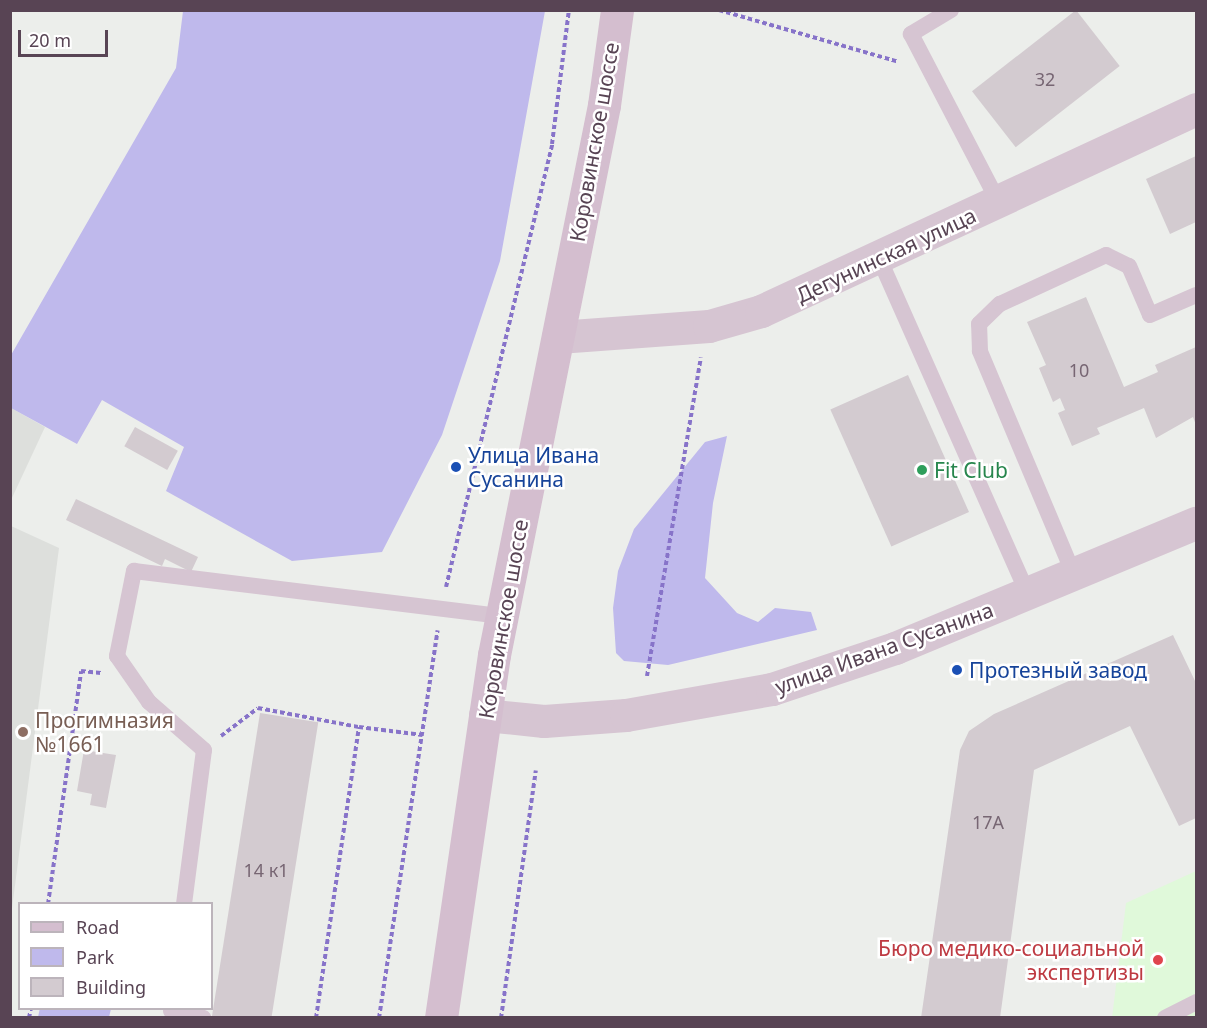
<!DOCTYPE html>
<html>
<head>
<meta charset="utf-8">
<style>
  body { margin:0 }
  #map { position:relative; width:1207px; height:1028px; overflow:hidden; background:#eceeeb; font-family:"Noto Sans",sans-serif }
  div>[style] { position:absolute }
  .education>* { inset:0; background:#dddfdc }
  .medical>* { inset:0; background:#e0f9da }
  .green>* { inset:0; background:#bfb9ec }
  .building>* { inset:0; background:#d3cbd0; transform-origin:0 0 }
  .path>* { height:4px; margin-top:-2px; transform-origin:0; background:repeating-linear-gradient(90deg,#8773c9 0 4.5px,transparent 0 7.5px) }
  .service>* { height:16px; margin:-8px; padding:0 8px; transform-origin:8px; border-radius:8px; background:#d6c5d2 }
  .minor>* { height:33px; margin:-16.5px; padding:0 16.5px; transform-origin:16.5px; border-radius:16.5px; background:#d6c5d2 }
  .tertiary>* { height:33px; margin:-16.5px; padding:0 16.5px; transform-origin:16.5px; border-radius:16.5px; background:#d6c5d2 }
  .secondary>* { height:33px; margin:-16.5px; padding:0 16.5px; transform-origin:16.5px; border-radius:16.5px; background:#d4becf }
  .dots>* { width:16px; height:16px; translate:-50% -50%; box-sizing:border-box; border:3px solid #fff; border-radius:50% }
  span { translate:-50% -50%; white-space:nowrap; text-align:center; line-height:1.15; -webkit-text-stroke:5px #fff; paint-order:stroke }
  .number-label { font-size:18px; color:#776673 }
  .number-label span { -webkit-text-stroke-width:0 }
  .street-label { font-size:21px; color:#584454 }
  .transit-label { font-size:21px; color:#164399 }
  .left { translate:0 -50%; text-align:left }
  .leisure-label { font-size:21px; color:#27864d }
  .education-label { font-size:21px; color:#785e54 }
  .health-label { font-size:21px; color:#be3a42 }
  .right { translate:-100% -50%; text-align:right }
  .frame { position:absolute; inset:0; border:12px solid #584454; pointer-events:none }
  .legend { position:absolute; left:18px; top:902px; width:195px; height:108px; box-sizing:border-box; background:#fff; border:2px solid #bcb4bb; margin:0; padding:8px 10px; list-style:none; font-size:18px; color:#584454 }
  .legend li { display:flex; align-items:center; gap:12px; height:30px }
  .legend b { width:30px; border:2px solid #bcb4bb }
  .scale { position:absolute; left:18px; top:30px; width:90px; height:27px; box-sizing:border-box; border:3px solid #584454; border-top:0; padding-left:8px; font-size:18px; line-height:21px; white-space:nowrap; color:#584454; -webkit-text-stroke:4px #fff; paint-order:stroke }
</style>
</head>
<body>
<div id="map">
  <div class="education">
    <i style="clip-path:polygon(11px 408px,45px 427px,11px 500px)"></i>
    <i style="clip-path:polygon(11px 526px,59px 548px,11px 916px)"></i>
  </div>
  <div class="medical">
    <i style="clip-path:polygon(1196px 871px,1196px 1017px,1112px 1018px,1126px 903px)"></i>
  </div>
  <div class="green">
    <i style="clip-path:polygon(183px 11px,545px 11px,500px 261px,442px 435px,382px 552px,292px 561px,166px 491px,184px 447px,102px 400px,77px 444px,11px 408px,11px 355px,176px 68px)"></i>
    <i style="clip-path:polygon(727px 436px,713px 503px,705px 578px,737px 613px,758px 622px,775px 608px,811px 612px,817px 630px,668px 665px,624px 661px,616px 653px,613px 608px,618px 571px,634px 529px,705px 442px)"></i>
    <i style="clip-path:polygon(40px 1008px,111px 1008px,111px 1009px,109px 1017px,38px 1017px)"></i>
  </div>
  <div class="building">
    <i style="left:1076px;top:10px;width:71px;height:132px;rotate:52deg"></i>
    <i style="clip-path:polygon(1196px 156px,1196px 222px,1170px 234px,1146px 179px)"></i>
    <i style="clip-path:polygon(1086px 297px,1124px 387px,1158px 372px,1155px 365px,1196px 347px,1196px 425px,1193px 417px,1156px 438px,1144px 408px,1097px 428px,1100px 434px,1072px 446px,1058px 413px,1065px 410px,1060px 398px,1053px 402px,1039px 368px,1046px 365px,1027px 322px)"></i>
    <i style="left:908px;top:375px;width:150px;height:85px;rotate:66deg"></i>
    <i style="left:135px;top:427px;width:49px;height:22px;rotate:29deg"></i>
    <i style="clip-path:polygon(76px 499px,198px 557px,191px 572px,165px 559px,162px 566px,66px 520px)"></i>
    <i style="clip-path:polygon(1173px 635px,1196px 683px,1196px 818px,1179px 826px,1130px 726px,1034px 770px,1000px 1018px,921px 1018px,960px 750px,969px 731px,994px 714px)"></i>
    <i style="left:260px;top:713px;width:59px;height:309px;rotate:9deg"></i>
    <i style="clip-path:polygon(84px 750px,116px 755px,106px 808px,90px 805px,92px 794px,77px 791px)"></i>
  </div>
  <div class="path">
    <i style="left:719px;top:10px;width:187px;rotate:16.1deg"></i>
    <i style="left:446px;top:587px;width:456px;rotate:-76.5deg"></i>
    <i style="left:552px;top:144px;width:135px;rotate:-82.8deg"></i>
    <i style="left:647px;top:676px;width:323px;rotate:-80.4deg"></i>
    <i style="left:221px;top:736px;width:46px;rotate:-37.1deg"></i>
    <i style="left:258px;top:708px;width:103px;rotate:10.7deg"></i>
    <i style="left:48px;top:904px;width:235px;rotate:-81.9deg"></i>
    <i style="left:81px;top:671px;width:20px;rotate:6deg"></i>
    <i style="left:29px;top:1018px;width:10px;rotate:-79deg"></i>
    <i style="left:316px;top:1018px;width:294px;rotate:-81.6deg"></i>
    <i style="left:359px;top:727px;width:64px;rotate:7.2deg"></i>
    <i style="left:379px;top:1018px;width:392px;rotate:-81.4deg"></i>
    <i style="left:501px;top:1018px;width:250px;rotate:-82deg"></i>
  </div>
  <div class="service">
    <i style="left:951px;top:10px;width:47px;rotate:149deg"></i>
    <i style="left:911px;top:34px;width:191px;rotate:62.5deg"></i>
    <i style="left:879px;top:258px;width:368px;rotate:66.1deg"></i>
    <i style="left:1074px;top:575px;width:243px;rotate:-112.8deg"></i>
    <i style="left:980px;top:351px;width:27px;rotate:-92deg"></i>
    <i style="left:979px;top:324px;width:29px;rotate:-44deg"></i>
    <i style="left:1000px;top:304px;width:117px;rotate:-24.8deg"></i>
    <i style="left:1106px;top:255px;width:25px;rotate:26deg"></i>
    <i style="left:1129px;top:266px;width:53px;rotate:66.8deg"></i>
    <i style="left:1150px;top:315px;width:50px;rotate:-23.5deg"></i>
    <i style="left:184px;top:904px;width:155px;rotate:-82.6deg"></i>
    <i style="left:204px;top:750px;width:73px;rotate:-138.9deg"></i>
    <i style="left:149px;top:702px;width:56px;rotate:-124.8deg"></i>
    <i style="left:117px;top:656px;width:87px;rotate:-78.7deg"></i>
    <i style="left:134px;top:571px;width:372px;rotate:7deg"></i>
    <i style="left:171px;top:1011px;width:33px;rotate:12deg"></i>
    <i style="left:1165px;top:1018px;width:35px;rotate:-27deg"></i>
  </div>
  <div class="minor">
    <i style="left:558px;top:337px;width:151px;rotate:-4.2deg"></i>
    <i style="left:709px;top:326px;width:54px;rotate:-16.1deg"></i>
    <i style="left:761px;top:311px;width:480px;rotate:-24.9deg"></i>
  </div>
  <div class="tertiary">
    <i style="left:485px;top:715px;width:59px;rotate:5.8deg"></i>
    <i style="left:544px;top:721px;width:82px;rotate:-4.2deg"></i>
    <i style="left:626px;top:715px;width:148px;rotate:-10.1deg"></i>
    <i style="left:772px;top:689px;width:130px;rotate:-18.4deg"></i>
    <i style="left:895px;top:648px;width:326px;rotate:-22.6deg"></i>
  </div>
  <div class="secondary">
    <i style="left:441px;top:1018px;width:367px;rotate:-81.7deg"></i>
    <i style="left:494px;top:655px;width:561px;rotate:-78.69deg"></i>
    <i style="left:604px;top:105px;width:96px;rotate:-82.2deg"></i>
  </div>
  <div class="dots">
    <i style="left:456px;top:467px;background:#1a4fb4"></i>
    <i style="left:922px;top:470px;background:#2e9e5b"></i>
    <i style="left:957px;top:670px;background:#1a4fb4"></i>
    <i style="left:23px;top:732px;background:#8d6e63"></i>
    <i style="left:1158px;top:960px;background:#e0444e"></i>
  </div>
  <div class="number-label">
    <span style="left:1045px;top:79px">32</span>
    <span style="left:1079px;top:370px">10</span>
    <span style="left:988px;top:822px">17А</span>
    <span style="left:266px;top:870px">14 к1</span>
  </div>
  <div class="street-label">
    <span style="left:594px;top:142px;rotate:-80deg">Коровинское шоссе</span>
    <span style="left:886px;top:255px;rotate:-25deg">Дегунинская улица</span>
    <span style="left:503px;top:619px;rotate:-80deg">Коровинское шоссе</span>
    <span style="left:884px;top:648px;rotate:-20deg">улица Ивана Сусанина</span>
  </div>
  <div class="transit-label">
    <span class="left" style="left:468px;top:467px">Улица Ивана<br>Сусанина</span>
    <span class="left" style="left:969px;top:670px">Протезный завод</span>
  </div>
  <div class="leisure-label">
    <span class="left" style="left:934px;top:470px">Fit Club</span>
  </div>
  <div class="education-label">
    <span class="left" style="left:35px;top:732px">Прогимназия<br>№1661</span>
  </div>
  <div class="health-label">
    <span class="right" style="left:1144px;top:960px">Бюро медико-социальной<br>экспертизы</span>
  </div>
  <div class="frame"></div>
  <ul class="legend">
  <li><b style="height:8px;background:#d4becf"></b>Road</li>
  <li><b style="height:16px;background:#bfb9ec"></b>Park</li>
  <li><b style="height:16px;background:#d3cbd0"></b>Building</li>
  </ul>
  <div class="scale">20 m</div>
</div>
</body>
</html>
